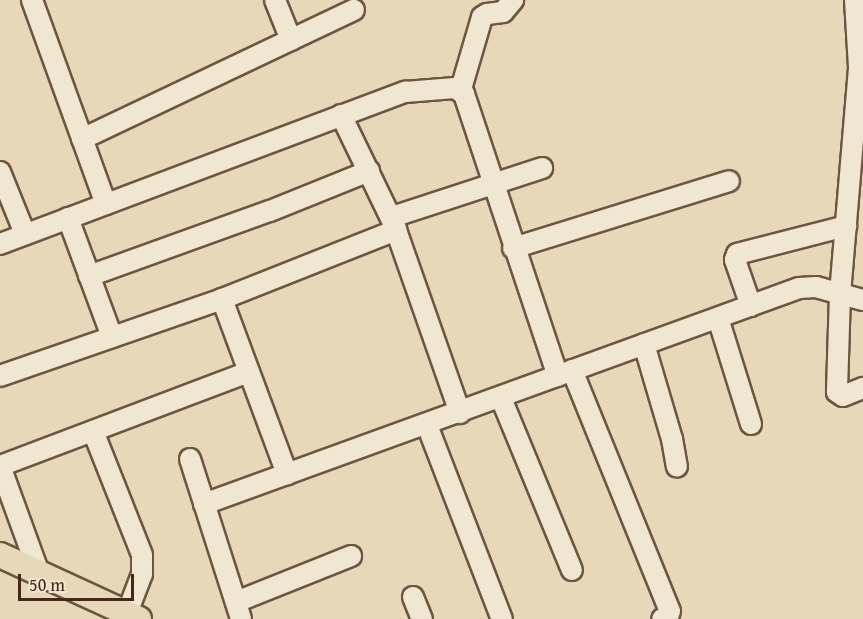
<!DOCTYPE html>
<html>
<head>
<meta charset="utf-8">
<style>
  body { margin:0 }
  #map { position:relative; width:863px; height:619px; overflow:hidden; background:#e8d8ba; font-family:"Gentium Book Plus",serif }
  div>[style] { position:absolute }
  .roads { filter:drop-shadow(2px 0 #6c5640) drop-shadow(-2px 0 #6c5640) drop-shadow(0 2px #6c5640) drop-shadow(0 -2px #6c5640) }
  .minor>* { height:20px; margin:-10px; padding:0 10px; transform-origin:10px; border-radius:10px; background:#f0e6d2 }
  .major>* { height:24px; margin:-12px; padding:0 12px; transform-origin:12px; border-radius:12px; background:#e8d8ba }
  span { translate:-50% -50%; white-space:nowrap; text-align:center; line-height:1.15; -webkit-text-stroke:4.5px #f0e6d2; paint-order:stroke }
  .scale { position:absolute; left:18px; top:574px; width:116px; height:27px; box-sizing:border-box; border:3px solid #422a17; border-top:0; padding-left:8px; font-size:18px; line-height:21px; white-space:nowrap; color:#422a17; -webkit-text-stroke:4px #f0e6d2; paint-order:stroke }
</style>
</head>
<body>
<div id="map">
  <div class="roads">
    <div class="minor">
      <i style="left:32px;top:0;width:217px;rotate:70.1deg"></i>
      <i style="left:275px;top:0;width:43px;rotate:68.2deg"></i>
      <i style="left:855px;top:0;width:68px;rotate:86.6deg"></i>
      <i style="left:859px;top:68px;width:227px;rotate:94.8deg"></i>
      <i style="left:840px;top:294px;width:98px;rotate:91.8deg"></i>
      <i style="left:837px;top:392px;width:7px;rotate:34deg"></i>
      <i style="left:843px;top:396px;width:22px;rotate:-22deg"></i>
      <i style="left:461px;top:89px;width:75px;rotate:-73.7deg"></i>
      <i style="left:482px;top:17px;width:6px;rotate:-31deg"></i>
      <i style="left:487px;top:14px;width:16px;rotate:-7deg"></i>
      <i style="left:503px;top:12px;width:16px;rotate:-50deg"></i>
      <i style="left:341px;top:115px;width:127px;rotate:64.2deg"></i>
      <i style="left:82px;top:139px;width:301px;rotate:-25.4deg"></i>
      <i style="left:0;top:172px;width:67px;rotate:68deg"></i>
      <i style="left:392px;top:217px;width:158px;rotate:-18.1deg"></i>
      <i style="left:68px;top:218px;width:127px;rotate:69.7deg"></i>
      <i style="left:0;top:244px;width:433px;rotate:-20.6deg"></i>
      <i style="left:405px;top:92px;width:50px;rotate:-4.6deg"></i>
      <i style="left:455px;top:88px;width:11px;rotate:34deg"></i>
      <i style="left:464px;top:94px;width:297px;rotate:71.6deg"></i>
      <i style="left:513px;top:248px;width:226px;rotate:-17.2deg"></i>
      <i style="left:89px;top:276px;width:192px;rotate:-19.8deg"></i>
      <i style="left:270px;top:211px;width:107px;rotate:-22deg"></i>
      <i style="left:222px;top:299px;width:187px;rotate:69.6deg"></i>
      <i style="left:751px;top:306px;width:49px;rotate:-109.2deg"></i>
      <i style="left:735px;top:260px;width:6px;rotate:-72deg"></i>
      <i style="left:737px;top:254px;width:113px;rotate:-14.4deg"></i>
      <i style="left:718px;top:318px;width:111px;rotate:72.7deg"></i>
      <i style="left:644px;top:344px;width:99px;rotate:73.6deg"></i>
      <i style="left:672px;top:439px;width:28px;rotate:80deg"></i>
      <i style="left:572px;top:370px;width:260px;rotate:67.9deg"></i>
      <i style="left:670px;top:611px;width:6px;rotate:108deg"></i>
      <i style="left:668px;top:617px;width:6px;rotate:162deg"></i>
      <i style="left:0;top:376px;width:235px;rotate:-19.1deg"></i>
      <i style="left:222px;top:299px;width:187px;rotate:-21.6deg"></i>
      <i style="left:396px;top:230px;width:194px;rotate:70.7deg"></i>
      <i style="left:501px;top:398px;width:186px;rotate:67.6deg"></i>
      <i style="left:427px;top:425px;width:208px;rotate:68.9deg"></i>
      <i style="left:93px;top:431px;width:133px;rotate:68.4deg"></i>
      <i style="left:142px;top:555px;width:19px;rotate:90deg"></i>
      <i style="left:142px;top:574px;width:42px;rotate:111deg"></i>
      <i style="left:190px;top:459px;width:168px;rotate:72.3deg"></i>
      <i style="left:0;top:466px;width:266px;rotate:-20.7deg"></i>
      <i style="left:0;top:466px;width:114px;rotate:70deg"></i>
      <i style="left:204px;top:504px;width:633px;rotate:-19.95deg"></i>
      <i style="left:799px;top:288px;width:17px;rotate:-3deg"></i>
      <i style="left:816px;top:287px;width:49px;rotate:15.5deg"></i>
      <i style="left:413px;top:597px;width:24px;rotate:68deg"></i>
      <i style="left:236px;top:602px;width:124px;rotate:-21.8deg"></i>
    </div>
    <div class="major">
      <i style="left:0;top:555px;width:153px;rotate:24.7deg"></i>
    </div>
  </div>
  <div class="scale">50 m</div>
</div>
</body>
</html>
